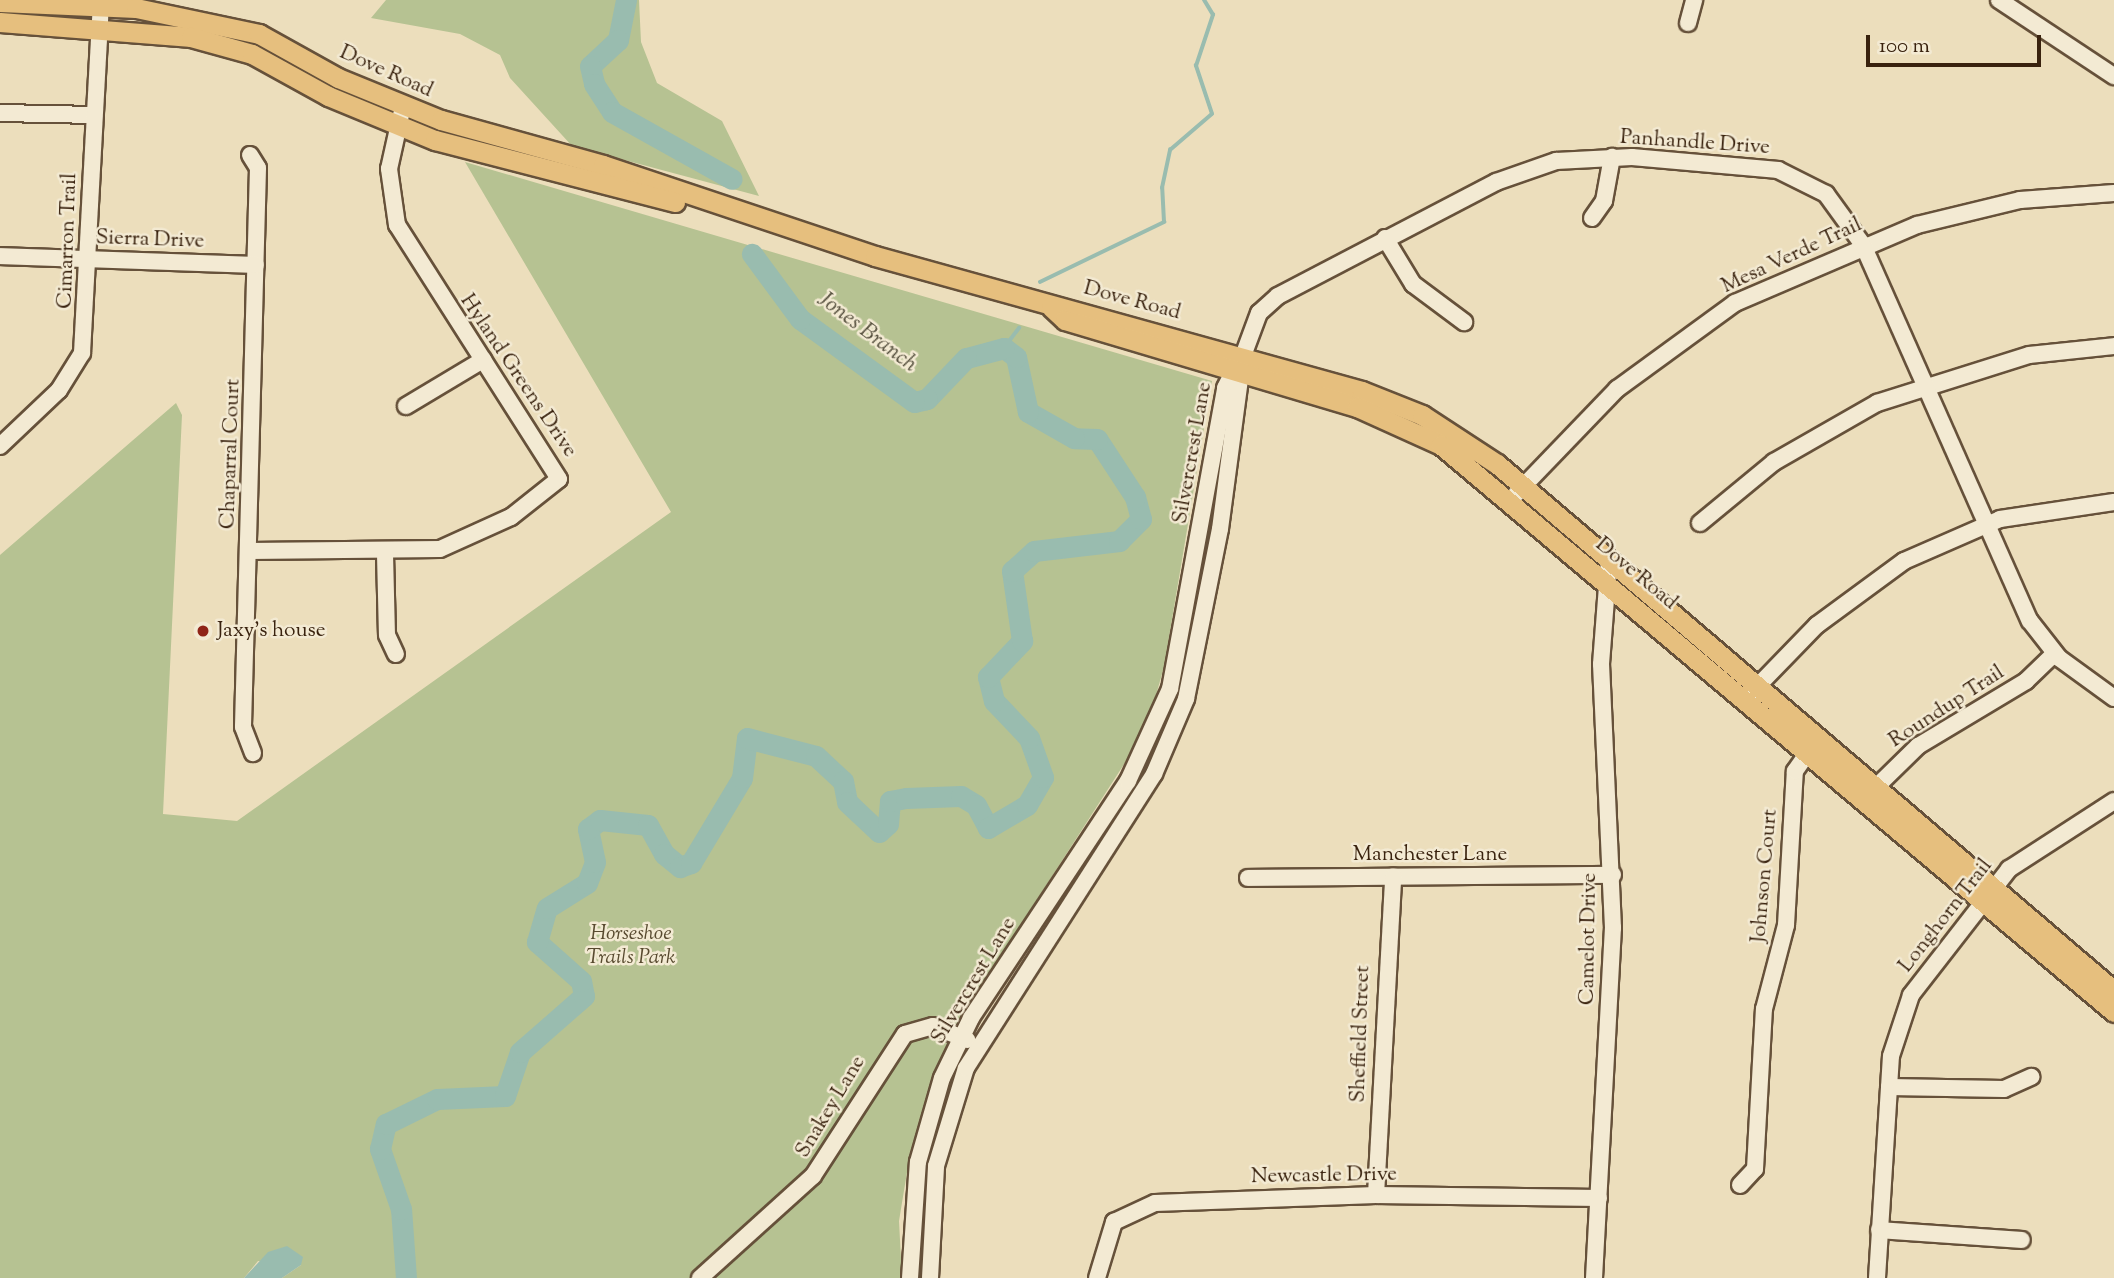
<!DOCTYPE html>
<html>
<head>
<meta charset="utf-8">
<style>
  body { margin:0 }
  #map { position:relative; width:2114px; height:1278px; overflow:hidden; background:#ecdebc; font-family:"Sorts Mill Goudy",serif }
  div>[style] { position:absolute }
  .green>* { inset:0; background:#b6c292 }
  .water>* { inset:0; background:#99bcaf }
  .stream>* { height:3.5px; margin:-1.75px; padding:0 1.75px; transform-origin:1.75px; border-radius:1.75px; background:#99bcaf }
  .river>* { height:21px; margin:-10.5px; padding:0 10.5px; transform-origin:10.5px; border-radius:10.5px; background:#99bcaf }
  .roads { filter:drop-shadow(2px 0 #66513a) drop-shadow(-2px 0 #66513a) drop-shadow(0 2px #66513a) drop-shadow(0 -2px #66513a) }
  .minor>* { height:16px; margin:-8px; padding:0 8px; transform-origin:8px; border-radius:8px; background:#f3ead3 }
  .major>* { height:19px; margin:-9.5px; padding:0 9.5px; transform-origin:9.5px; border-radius:9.5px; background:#e6bf7e }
  .dots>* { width:19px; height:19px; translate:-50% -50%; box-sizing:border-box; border:4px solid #f3ead3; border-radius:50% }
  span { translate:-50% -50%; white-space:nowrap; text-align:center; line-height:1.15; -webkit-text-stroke:5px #f3ead3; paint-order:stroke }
  .street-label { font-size:21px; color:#39220e }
  .poi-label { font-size:21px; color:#39220e }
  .left { translate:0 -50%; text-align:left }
  .park-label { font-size:21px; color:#584a2f; font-style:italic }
  .water-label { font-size:23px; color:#56503e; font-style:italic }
  .scale { position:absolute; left:1866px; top:35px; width:175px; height:32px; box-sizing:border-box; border:4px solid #39220e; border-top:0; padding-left:9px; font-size:21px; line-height:24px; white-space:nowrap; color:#39220e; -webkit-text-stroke:5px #f3ead3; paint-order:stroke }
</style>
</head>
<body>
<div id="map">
  <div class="green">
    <i style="clip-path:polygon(386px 0,639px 0,641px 42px,657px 83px,722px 121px,759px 196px,572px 146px,510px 78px,500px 55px,460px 34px,371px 18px)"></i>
    <i style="clip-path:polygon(465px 162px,1212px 381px,1164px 667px,1146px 730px,964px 1013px,936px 1073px,910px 1154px,899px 1221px,902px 1278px,282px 1278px,301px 1265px,258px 1261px,244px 1278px,0 1278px,0 555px,176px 403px,182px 415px,163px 814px,237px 821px,671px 512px)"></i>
  </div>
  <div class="water">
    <i style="clip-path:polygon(287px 1246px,303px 1257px,301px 1265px,282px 1278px,244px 1278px,268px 1252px)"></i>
  </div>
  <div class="stream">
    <i style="left:1040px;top:282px;width:138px;rotate:-25.8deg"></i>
    <i style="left:1164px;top:222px;width:34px;rotate:-93deg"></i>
    <i style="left:1162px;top:188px;width:39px;rotate:-78deg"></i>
    <i style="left:1170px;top:150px;width:55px;rotate:-40.6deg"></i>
    <i style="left:1212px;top:114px;width:51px;rotate:-108.4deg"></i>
    <i style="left:1196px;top:66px;width:54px;rotate:-71.6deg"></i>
    <i style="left:1213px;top:15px;width:17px;rotate:-121deg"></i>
    <i style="left:1004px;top:348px;width:25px;rotate:-53deg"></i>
  </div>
  <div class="river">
    <i style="left:626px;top:0;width:41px;rotate:101.3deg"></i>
    <i style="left:618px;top:40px;width:38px;rotate:137deg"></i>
    <i style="left:590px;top:66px;width:18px;rotate:77deg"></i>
    <i style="left:594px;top:84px;width:33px;rotate:57deg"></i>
    <i style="left:612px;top:112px;width:137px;rotate:29.2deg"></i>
    <i style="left:406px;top:1278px;width:69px;rotate:-94.1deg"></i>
    <i style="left:401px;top:1209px;width:64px;rotate:-109.3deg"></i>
    <i style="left:380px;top:1149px;width:26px;rotate:-77deg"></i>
    <i style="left:386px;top:1124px;width:57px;rotate:-26.1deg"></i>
    <i style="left:437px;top:1099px;width:68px;rotate:-2.5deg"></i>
    <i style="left:505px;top:1096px;width:46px;rotate:-71.2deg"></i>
    <i style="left:520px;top:1052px;width:85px;rotate:-41.2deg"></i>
    <i style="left:584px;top:996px;width:15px;rotate:-101deg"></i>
    <i style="left:581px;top:981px;width:59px;rotate:-138.4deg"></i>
    <i style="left:537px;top:942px;width:35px;rotate:-74deg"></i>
    <i style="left:547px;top:908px;width:47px;rotate:-32deg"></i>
    <i style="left:587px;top:883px;width:22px;rotate:-69deg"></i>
    <i style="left:595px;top:862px;width:34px;rotate:-102deg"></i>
    <i style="left:588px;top:829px;width:15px;rotate:-37deg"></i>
    <i style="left:600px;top:820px;width:48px;rotate:5.9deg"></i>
    <i style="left:648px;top:825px;width:33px;rotate:61deg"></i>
    <i style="left:664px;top:854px;width:21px;rotate:39deg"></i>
    <i style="left:680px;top:867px;width:12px;rotate:-20deg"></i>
    <i style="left:691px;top:863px;width:99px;rotate:-59deg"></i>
    <i style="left:742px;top:778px;width:40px;rotate:-82.9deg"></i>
    <i style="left:747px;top:738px;width:71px;rotate:14.6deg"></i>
    <i style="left:816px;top:756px;width:37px;rotate:43deg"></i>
    <i style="left:843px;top:781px;width:21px;rotate:79deg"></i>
    <i style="left:847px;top:802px;width:44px;rotate:43.2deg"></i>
    <i style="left:879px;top:832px;width:12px;rotate:-42deg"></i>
    <i style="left:888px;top:824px;width:23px;rotate:-85deg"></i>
    <i style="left:890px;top:801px;width:16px;rotate:-11deg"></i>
    <i style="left:906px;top:798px;width:55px;rotate:-2.1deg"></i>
    <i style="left:961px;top:796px;width:17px;rotate:31deg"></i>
    <i style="left:976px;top:805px;width:26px;rotate:62deg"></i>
    <i style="left:988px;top:828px;width:45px;rotate:-30.5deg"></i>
    <i style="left:1027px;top:805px;width:32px;rotate:-60deg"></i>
    <i style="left:1043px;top:777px;width:41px;rotate:-109.7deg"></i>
    <i style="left:1029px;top:738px;width:51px;rotate:-133.4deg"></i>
    <i style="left:994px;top:701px;width:25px;rotate:-104deg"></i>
    <i style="left:988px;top:677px;width:50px;rotate:-46.6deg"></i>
    <i style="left:1022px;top:641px;width:71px;rotate:-98.1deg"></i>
    <i style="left:1012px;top:571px;width:30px;rotate:-42deg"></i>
    <i style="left:1034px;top:551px;width:86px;rotate:-6.7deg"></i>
    <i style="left:1119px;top:541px;width:31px;rotate:-45deg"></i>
    <i style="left:1141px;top:519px;width:23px;rotate:-105deg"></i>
    <i style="left:1135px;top:497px;width:69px;rotate:-123.2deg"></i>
    <i style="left:1097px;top:439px;width:23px;rotate:-178deg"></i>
    <i style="left:1074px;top:438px;width:53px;rotate:-150.5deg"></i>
    <i style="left:1028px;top:412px;width:56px;rotate:-102.3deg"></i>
    <i style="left:1016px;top:357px;width:15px;rotate:-143deg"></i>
    <i style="left:1004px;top:348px;width:39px;rotate:165deg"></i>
    <i style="left:966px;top:358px;width:57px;rotate:133.6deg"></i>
    <i style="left:927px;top:399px;width:13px;rotate:167deg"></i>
    <i style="left:914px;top:402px;width:141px;rotate:-143.9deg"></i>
    <i style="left:800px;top:319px;width:81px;rotate:-126.4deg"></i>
  </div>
  <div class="roads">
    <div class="minor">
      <i style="left:1999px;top:0;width:138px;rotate:33.5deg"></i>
      <i style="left:1688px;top:23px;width:24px;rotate:-75deg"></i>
      <i style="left:0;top:113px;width:92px;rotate:1.2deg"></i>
      <i style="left:250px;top:155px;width:15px;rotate:58deg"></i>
      <i style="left:258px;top:168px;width:559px;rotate:91.54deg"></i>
      <i style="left:243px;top:727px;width:28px;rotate:69deg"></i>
      <i style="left:1592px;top:218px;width:21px;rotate:-55deg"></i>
      <i style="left:1604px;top:201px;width:45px;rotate:-79.7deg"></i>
      <i style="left:1385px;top:238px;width:54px;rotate:58.7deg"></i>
      <i style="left:1413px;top:284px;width:64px;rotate:36.7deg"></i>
      <i style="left:0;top:256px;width:256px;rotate:2deg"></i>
      <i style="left:406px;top:406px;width:90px;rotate:-30.9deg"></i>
      <i style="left:0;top:446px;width:81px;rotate:-43.5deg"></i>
      <i style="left:59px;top:390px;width:44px;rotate:-58.1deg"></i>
      <i style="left:82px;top:353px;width:354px;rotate:-86.9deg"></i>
      <i style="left:1516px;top:494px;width:146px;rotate:-46.1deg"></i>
      <i style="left:1617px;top:389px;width:146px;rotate:-36.1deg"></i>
      <i style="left:1735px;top:303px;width:198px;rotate:-23.2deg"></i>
      <i style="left:1917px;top:225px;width:106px;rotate:-13.6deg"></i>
      <i style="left:2020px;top:200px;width:94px;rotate:-4.3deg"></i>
      <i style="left:1700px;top:523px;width:96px;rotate:-39.5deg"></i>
      <i style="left:1774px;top:462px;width:119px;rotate:-29.8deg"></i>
      <i style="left:1877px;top:403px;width:159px;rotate:-17.5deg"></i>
      <i style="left:2029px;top:355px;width:85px;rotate:-6deg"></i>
      <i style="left:249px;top:551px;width:191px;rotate:-0.6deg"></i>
      <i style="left:440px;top:549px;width:78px;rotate:-24.3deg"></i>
      <i style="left:511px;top:517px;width:61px;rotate:-38.4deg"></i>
      <i style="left:559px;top:479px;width:301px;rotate:-122.5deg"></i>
      <i style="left:397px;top:225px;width:57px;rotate:-98.1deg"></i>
      <i style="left:389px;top:169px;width:55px;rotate:-77.5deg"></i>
      <i style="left:385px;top:554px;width:81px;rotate:88.6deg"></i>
      <i style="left:387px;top:635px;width:21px;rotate:65deg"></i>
      <i style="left:1751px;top:693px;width:95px;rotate:-45.9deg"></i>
      <i style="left:1817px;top:625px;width:108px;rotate:-36.3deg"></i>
      <i style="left:1904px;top:561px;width:105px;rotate:-23.6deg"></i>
      <i style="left:2000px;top:519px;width:115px;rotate:-8.5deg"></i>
      <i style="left:1869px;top:794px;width:69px;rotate:-44.4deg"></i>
      <i style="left:1918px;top:746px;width:126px;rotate:-31deg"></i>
      <i style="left:2026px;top:681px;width:40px;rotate:-44deg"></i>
      <i style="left:1248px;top:878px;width:365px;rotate:-0.5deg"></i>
      <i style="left:1889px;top:1087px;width:115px;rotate:1deg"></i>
      <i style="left:2004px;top:1089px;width:30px;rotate:-24deg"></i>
      <i style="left:1740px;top:1185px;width:22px;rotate:-47deg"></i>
      <i style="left:1755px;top:1169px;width:160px;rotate:-86.8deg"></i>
      <i style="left:1764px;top:1009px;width:87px;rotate:-75.3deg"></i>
      <i style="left:1786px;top:925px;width:154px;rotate:-86.7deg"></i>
      <i style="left:1795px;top:771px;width:32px;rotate:-55deg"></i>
      <i style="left:1376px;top:1195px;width:319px;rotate:-86.9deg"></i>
      <i style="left:1879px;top:1230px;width:143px;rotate:4deg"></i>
      <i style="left:700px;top:1278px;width:152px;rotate:-42.1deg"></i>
      <i style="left:813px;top:1176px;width:169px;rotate:-57.1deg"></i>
      <i style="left:905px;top:1034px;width:29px;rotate:-16deg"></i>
      <i style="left:933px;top:1026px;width:37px;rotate:22deg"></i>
      <i style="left:910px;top:1278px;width:116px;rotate:-86.1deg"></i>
      <i style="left:918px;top:1162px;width:87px;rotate:-74.1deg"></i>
      <i style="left:942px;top:1078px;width:67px;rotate:-64.2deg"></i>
      <i style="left:971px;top:1018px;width:284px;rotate:-56.5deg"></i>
      <i style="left:1128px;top:781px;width:101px;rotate:-65.5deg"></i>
      <i style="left:1170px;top:689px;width:306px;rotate:-79.6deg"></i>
      <i style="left:1225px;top:388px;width:30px;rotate:-63deg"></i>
      <i style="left:930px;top:1278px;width:112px;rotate:-86.9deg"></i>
      <i style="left:936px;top:1166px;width:102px;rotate:-73deg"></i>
      <i style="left:966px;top:1068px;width:349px;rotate:-57.4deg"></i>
      <i style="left:1154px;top:774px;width:82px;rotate:-66.9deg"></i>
      <i style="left:1186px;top:699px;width:173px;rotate:-78.7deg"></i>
      <i style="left:1220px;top:529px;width:175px;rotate:-82.4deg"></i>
      <i style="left:1243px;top:356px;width:46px;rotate:-69.6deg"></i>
      <i style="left:1259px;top:313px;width:25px;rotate:-42deg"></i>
      <i style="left:1278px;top:296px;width:246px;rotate:-27.6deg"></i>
      <i style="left:1496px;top:182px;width:64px;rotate:-19.3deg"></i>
      <i style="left:1556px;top:161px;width:76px;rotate:-3deg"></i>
      <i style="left:1632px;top:157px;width:147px;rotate:5.1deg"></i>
      <i style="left:1778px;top:170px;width:54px;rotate:26.6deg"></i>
      <i style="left:1826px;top:194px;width:63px;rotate:54deg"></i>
      <i style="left:1863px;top:245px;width:411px;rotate:66.1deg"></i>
      <i style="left:2030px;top:621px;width:47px;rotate:51.9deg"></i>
      <i style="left:2059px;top:658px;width:68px;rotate:36deg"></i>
      <i style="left:1097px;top:1278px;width:59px;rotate:-73.1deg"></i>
      <i style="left:1114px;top:1222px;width:45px;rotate:-24.9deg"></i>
      <i style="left:1155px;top:1203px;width:221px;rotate:-2.1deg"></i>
      <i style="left:1376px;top:1195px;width:223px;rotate:0.8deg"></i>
      <i style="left:1594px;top:1278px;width:351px;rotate:-86.9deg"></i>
      <i style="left:1613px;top:928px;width:264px;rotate:-92.6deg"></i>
      <i style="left:1601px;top:664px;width:105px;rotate:-85.6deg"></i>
      <i style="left:1877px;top:1278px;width:222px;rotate:-86.4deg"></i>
      <i style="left:1891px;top:1056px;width:64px;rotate:-71.8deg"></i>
      <i style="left:1911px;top:995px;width:160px;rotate:-52.1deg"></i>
      <i style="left:2009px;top:869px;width:125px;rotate:-32.9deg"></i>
    </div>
    <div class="major">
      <i style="left:0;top:2px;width:136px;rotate:2.5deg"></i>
      <i style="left:136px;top:8px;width:126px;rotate:11.9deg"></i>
      <i style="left:259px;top:34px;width:90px;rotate:29.1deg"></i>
      <i style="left:338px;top:78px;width:111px;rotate:22.2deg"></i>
      <i style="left:441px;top:120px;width:168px;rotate:15.5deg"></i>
      <i style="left:603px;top:165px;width:287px;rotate:18.5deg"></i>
      <i style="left:875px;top:256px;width:505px;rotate:15.49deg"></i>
      <i style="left:1362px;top:391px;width:65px;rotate:21.8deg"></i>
      <i style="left:1422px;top:415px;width:90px;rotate:33.2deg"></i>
      <i style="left:1497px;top:464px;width:811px;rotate:40.5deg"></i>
      <i style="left:0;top:22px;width:192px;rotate:4.5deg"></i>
      <i style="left:191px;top:37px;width:63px;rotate:15.6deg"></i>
      <i style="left:252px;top:54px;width:87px;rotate:28.9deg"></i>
      <i style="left:328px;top:96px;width:116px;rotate:22.4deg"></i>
      <i style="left:435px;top:140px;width:248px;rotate:14.5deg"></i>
      <i style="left:1051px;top:307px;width:19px;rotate:43deg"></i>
      <i style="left:1065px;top:320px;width:305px;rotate:16.6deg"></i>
      <i style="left:1357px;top:407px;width:92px;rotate:24.3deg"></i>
      <i style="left:1441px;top:445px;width:880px;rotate:40.11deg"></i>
    </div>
  </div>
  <div class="dots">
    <i style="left:203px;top:631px;background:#8f2418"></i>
  </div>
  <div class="street-label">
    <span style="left:386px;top:72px;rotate:24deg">Dove Road</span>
    <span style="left:1695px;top:143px;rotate:4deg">Panhandle Drive</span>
    <span style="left:150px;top:240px;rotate:2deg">Sierra Drive</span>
    <span style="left:68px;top:241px;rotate:-88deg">Cimarron Trail</span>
    <span style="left:1792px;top:256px;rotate:-25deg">Mesa Verde Trail</span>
    <span style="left:1132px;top:301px;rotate:15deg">Dove Road</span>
    <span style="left:518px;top:376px;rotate:56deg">Hyland Greens Drive</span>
    <span style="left:1193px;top:453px;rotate:-80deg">Silvercrest Lane</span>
    <span style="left:231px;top:454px;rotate:-88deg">Chaparral Court</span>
    <span style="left:1636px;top:574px;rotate:40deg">Dove Road</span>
    <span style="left:1947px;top:707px;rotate:-33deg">Roundup Trail</span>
    <span style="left:1430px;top:855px">Manchester Lane</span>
    <span style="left:1765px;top:876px;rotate:-85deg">Johnson Court</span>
    <span style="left:1946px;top:916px;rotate:-52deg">Longhorn Trail</span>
    <span style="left:1589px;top:939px;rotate:-89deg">Camelot Drive</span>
    <span style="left:974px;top:981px;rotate:-59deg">Silvercrest Lane</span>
    <span style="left:1361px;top:1034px;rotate:-88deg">Sheffield Street</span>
    <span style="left:831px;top:1107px;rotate:-59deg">Snakey Lane</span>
    <span style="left:1324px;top:1176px;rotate:-1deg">Newcastle Drive</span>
  </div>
  <div class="poi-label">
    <span class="left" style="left:217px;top:631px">Jaxy's house</span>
  </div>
  <div class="park-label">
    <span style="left:631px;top:946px">Horseshoe<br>Trails Park</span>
  </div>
  <div class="water-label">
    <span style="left:867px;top:333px;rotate:37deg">Jones Branch</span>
  </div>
  <div class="scale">100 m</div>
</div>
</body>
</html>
